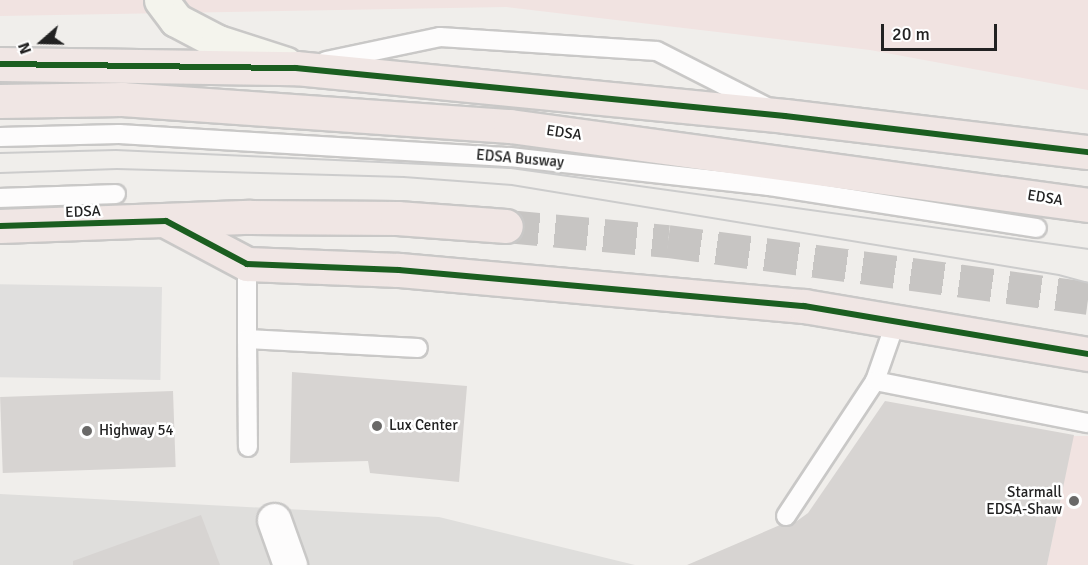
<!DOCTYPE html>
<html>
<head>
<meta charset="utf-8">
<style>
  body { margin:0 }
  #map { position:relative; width:1088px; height:565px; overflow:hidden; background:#f0eeeb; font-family:Signika,sans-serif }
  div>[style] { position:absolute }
  .residential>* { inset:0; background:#dfdedc }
  .commercial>* { inset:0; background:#f1e3e1 }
  .parking>* { inset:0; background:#e0dfde; transform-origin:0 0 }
  .building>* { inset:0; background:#d7d4d2; transform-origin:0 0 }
  .trunk-tunnel>* { height:33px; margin-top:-16.5px; transform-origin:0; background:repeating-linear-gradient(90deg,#c7c5c3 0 33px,transparent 0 49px) }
  .roads { filter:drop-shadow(2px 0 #c9c8c7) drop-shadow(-2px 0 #c9c8c7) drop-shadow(0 2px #c9c8c7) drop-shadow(0 -2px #c9c8c7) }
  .service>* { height:18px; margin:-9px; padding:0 9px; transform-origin:9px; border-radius:9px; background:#fdfcfc }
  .minor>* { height:33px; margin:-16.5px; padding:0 16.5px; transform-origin:16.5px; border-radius:16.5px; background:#fdfcfc }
  .secondary>* { height:33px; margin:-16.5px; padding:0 16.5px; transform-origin:16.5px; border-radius:16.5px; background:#f4f4ed }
  .trunk>* { height:33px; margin:-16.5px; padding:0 16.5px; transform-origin:16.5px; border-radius:16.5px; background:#f0e6e4 }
  .tram>* { height:1.5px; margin:-0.75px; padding:0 0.75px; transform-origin:0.75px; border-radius:0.75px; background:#ccc }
  .cycleway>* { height:6px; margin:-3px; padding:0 3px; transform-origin:3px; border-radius:3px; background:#1b5e20 }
  .dots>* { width:16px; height:16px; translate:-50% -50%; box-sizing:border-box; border:3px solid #fff; border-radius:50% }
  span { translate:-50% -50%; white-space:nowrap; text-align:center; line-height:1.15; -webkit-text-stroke:5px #fff; paint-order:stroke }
  .street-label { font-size:15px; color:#222 }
  .poi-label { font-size:15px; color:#222 }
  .left { translate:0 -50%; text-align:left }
  .right { translate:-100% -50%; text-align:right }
  .north { position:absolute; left:12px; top:12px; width:60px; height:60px; -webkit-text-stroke:4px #fff; paint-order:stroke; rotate:250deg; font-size:16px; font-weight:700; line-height:24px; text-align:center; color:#222 }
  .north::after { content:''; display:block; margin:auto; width:21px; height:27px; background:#222; clip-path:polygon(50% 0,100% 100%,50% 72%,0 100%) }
  .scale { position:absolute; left:881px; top:24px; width:116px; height:27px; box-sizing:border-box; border:3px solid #222; border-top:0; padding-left:8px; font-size:18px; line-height:21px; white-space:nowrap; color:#222; -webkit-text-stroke:4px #fff; paint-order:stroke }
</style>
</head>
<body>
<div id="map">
  <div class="residential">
    <i style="clip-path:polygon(0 494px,439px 517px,635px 565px,0 565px)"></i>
  </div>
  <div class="commercial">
    <i style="clip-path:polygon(0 0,1088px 0,1088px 90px,870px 50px,506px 7px,0 16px)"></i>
    <i style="clip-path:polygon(1073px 436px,1088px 436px,1088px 565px,1047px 565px)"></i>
  </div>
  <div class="parking">
    <i style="left:162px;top:287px;width:93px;height:162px;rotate:91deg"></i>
  </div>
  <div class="building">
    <i style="clip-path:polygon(292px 372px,467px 386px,459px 482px,370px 473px,368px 461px,290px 463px)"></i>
    <i style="left:173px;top:391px;width:76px;height:173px;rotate:88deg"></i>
    <i style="clip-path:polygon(885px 401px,1074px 435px,1047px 565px,687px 565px,780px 525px,790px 526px,808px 513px)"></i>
    <i style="clip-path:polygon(201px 515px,220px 565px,73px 565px,73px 561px)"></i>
  </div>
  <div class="trunk-tunnel">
    <i style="left:506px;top:226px;width:163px;rotate:5.3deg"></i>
    <i style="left:668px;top:241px;width:424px;rotate:7.7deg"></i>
  </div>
  <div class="roads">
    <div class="service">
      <i style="left:326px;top:61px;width:116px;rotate:-11.9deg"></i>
      <i style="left:440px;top:37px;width:217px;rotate:3.7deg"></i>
      <i style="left:657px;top:51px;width:121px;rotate:27deg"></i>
      <i style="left:0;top:137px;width:119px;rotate:-1.4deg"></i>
      <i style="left:119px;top:134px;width:392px;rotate:3.4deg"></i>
      <i style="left:510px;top:157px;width:261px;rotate:6.4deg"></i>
      <i style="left:769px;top:186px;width:271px;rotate:8.9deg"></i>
      <i style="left:0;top:198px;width:116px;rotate:-2deg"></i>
      <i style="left:247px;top:264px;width:75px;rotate:90deg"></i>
      <i style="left:247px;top:339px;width:171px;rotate:3deg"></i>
      <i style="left:247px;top:339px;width:108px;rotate:89.5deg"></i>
      <i style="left:875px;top:381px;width:64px;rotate:-70.7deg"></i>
      <i style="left:786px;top:516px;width:162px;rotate:-56.6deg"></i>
      <i style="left:875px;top:381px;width:217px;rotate:11.2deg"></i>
    </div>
    <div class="minor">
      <i style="left:274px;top:520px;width:48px;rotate:70.4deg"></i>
    </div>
    <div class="secondary">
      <i style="left:161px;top:0;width:25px;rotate:53deg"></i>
      <i style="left:176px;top:20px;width:47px;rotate:27.6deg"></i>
      <i style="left:218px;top:42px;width:71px;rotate:17.9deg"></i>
    </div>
    <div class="trunk">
      <i style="left:0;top:64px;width:296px;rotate:0.8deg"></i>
      <i style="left:296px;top:68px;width:491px;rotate:5.6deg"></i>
      <i style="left:785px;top:116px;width:305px;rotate:6.8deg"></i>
      <i style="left:0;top:101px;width:122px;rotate:-0.9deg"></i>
      <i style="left:122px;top:99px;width:389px;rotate:4deg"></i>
      <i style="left:510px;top:126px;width:583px;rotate:7.78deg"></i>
      <i style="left:166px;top:221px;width:92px;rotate:28deg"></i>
      <i style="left:247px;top:264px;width:152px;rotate:2.3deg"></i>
      <i style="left:399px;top:270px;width:407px;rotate:5.1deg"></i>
      <i style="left:804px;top:306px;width:288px;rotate:9.6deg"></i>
      <i style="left:0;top:226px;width:250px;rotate:-2.1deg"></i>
      <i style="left:250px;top:217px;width:147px;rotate:0.4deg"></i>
      <i style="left:397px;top:218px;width:109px;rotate:4.2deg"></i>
    </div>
  </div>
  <div class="tram">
    <i style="left:0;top:153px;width:116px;rotate:-1.5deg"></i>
    <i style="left:116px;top:150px;width:395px;rotate:2.6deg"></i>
    <i style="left:511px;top:168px;width:583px;rotate:7.99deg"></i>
    <i style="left:0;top:173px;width:117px;rotate:-2deg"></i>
    <i style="left:117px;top:169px;width:287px;rotate:1.6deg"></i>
    <i style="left:404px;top:177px;width:108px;rotate:4.2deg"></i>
    <i style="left:512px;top:185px;width:554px;rotate:9.34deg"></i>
    <i style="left:1059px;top:275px;width:30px;rotate:15deg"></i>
  </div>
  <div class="cycleway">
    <i style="left:0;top:64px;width:296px;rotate:0.8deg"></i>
    <i style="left:296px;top:68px;width:491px;rotate:5.6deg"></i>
    <i style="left:785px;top:116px;width:305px;rotate:6.8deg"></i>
    <i style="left:0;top:226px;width:166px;rotate:-1.7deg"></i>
    <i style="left:166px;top:221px;width:92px;rotate:28deg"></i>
    <i style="left:247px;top:264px;width:152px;rotate:2.3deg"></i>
    <i style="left:399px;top:270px;width:407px;rotate:5.1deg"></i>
    <i style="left:804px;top:306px;width:288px;rotate:9.6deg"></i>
  </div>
  <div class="dots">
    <i style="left:377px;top:426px;background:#6a6968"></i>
    <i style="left:87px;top:431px;background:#6a6968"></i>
    <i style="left:1074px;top:501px;background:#6a6968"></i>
  </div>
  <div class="street-label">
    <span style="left:564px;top:133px;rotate:8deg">EDSA</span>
    <span style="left:520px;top:159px;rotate:5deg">EDSA Busway</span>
    <span style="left:1045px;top:198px;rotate:9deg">EDSA</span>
    <span style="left:83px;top:212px;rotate:-2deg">EDSA</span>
  </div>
  <div class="poi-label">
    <span class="left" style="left:389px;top:426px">Lux Center</span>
    <span class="left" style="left:99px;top:431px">Highway 54</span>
    <span class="right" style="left:1062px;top:501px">Starmall<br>EDSA-Shaw</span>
  </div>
  <div class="north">N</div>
  <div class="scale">20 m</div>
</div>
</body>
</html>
